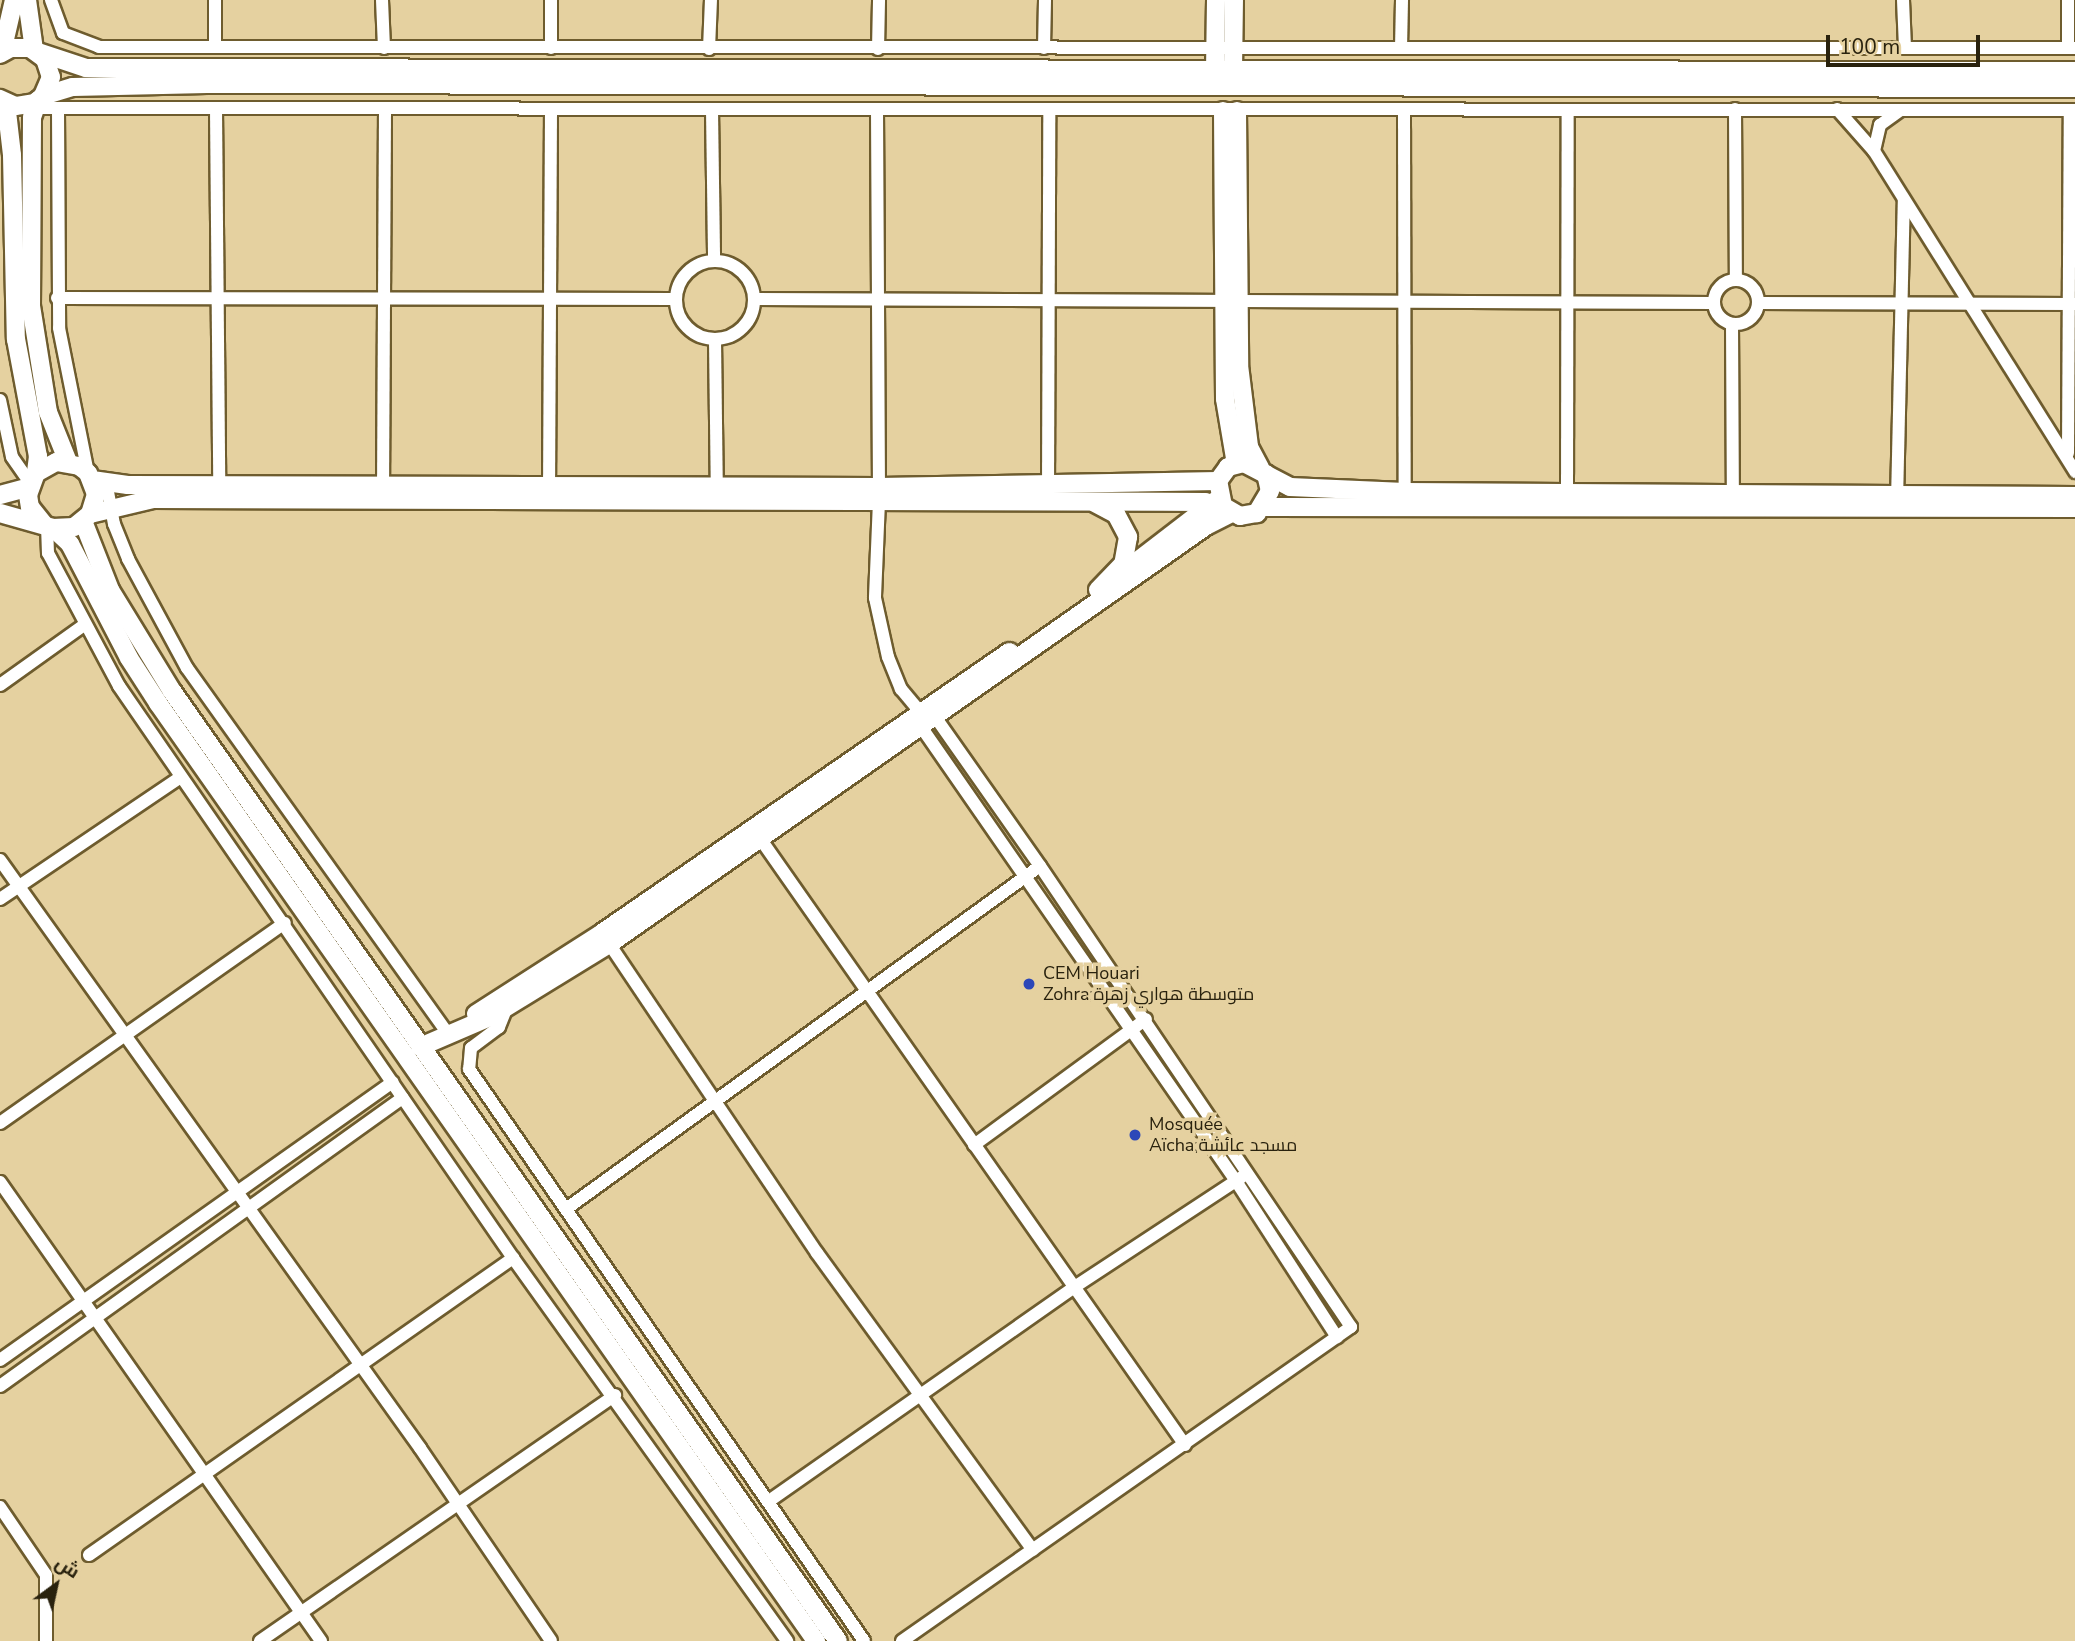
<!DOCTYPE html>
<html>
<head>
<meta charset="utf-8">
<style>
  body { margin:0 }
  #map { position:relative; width:2075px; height:1641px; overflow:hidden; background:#e5d1a0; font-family:"Nunito Sans",Cairo,sans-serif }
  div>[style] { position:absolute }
  .roads { filter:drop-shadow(2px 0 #6e5c2e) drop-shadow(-2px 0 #6e5c2e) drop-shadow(0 2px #6e5c2e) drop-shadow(0 -2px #6e5c2e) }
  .street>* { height:12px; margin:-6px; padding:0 6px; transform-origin:6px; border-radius:6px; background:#fff }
  .street>.ring { margin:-6px; padding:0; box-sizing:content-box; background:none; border:12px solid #fff; border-radius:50% }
  .secondary>* { height:18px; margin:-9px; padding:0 9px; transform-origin:9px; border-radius:9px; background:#fff }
  .dots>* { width:19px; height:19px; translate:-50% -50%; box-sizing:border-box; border:4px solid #e5d1a0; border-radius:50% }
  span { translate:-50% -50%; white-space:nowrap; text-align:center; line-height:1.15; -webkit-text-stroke:7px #e5d1a0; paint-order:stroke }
  .poi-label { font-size:18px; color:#29220e }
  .left { translate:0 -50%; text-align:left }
  .north { position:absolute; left:21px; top:1550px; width:70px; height:70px; -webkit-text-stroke:5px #e5d1a0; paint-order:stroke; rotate:33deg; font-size:19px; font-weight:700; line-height:28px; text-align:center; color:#29220e }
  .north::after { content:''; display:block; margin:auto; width:24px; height:32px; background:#29220e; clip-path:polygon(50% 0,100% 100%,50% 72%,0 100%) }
  .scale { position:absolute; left:1826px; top:35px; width:154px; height:32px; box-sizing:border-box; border:4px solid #29220e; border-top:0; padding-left:9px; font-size:21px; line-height:24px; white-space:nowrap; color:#29220e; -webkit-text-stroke:5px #e5d1a0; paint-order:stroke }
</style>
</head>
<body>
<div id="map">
  <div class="roads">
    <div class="street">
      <i style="left:51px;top:0;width:35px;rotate:70deg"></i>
      <i style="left:63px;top:33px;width:39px;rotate:21deg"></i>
      <i style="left:99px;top:47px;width:1976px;rotate:0.03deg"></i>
      <i style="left:215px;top:0;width:47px;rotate:90deg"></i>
      <i style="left:382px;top:0;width:48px;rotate:87.6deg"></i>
      <i style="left:551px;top:0;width:48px;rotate:90deg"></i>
      <i style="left:1903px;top:0;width:48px;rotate:87.6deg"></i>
      <i style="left:1044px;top:48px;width:48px;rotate:-88.8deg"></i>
      <i style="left:1401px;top:48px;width:48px;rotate:-88.8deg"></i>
      <i style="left:2068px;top:48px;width:48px;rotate:-90deg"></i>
      <i style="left:709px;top:49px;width:49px;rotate:-87.7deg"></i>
      <i style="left:878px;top:49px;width:49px;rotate:-88.8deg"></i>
      <i style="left:29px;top:108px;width:2046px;rotate:0.06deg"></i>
      <i style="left:216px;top:109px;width:376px;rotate:89.5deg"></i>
      <i style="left:1735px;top:109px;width:171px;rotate:89.7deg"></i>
      <i style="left:1837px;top:109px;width:56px;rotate:48.6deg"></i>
      <i style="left:1874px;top:151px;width:27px;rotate:-77deg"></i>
      <i style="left:1880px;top:125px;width:24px;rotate:-36deg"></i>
      <i style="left:58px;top:110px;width:218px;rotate:89.7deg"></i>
      <i style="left:59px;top:328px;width:148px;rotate:78.7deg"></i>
      <i style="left:712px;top:110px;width:151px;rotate:89.2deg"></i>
      <i style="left:877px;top:110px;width:391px;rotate:89.7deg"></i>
      <i style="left:879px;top:501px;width:97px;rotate:92.4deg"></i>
      <i style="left:875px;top:598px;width:60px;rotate:77.6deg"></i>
      <i style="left:888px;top:657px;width:35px;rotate:68deg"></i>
      <i style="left:901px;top:689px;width:31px;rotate:50deg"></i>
      <i style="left:1404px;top:110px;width:382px;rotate:89.9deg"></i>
      <i style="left:1874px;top:151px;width:379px;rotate:57.9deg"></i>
      <i class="ring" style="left:676px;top:261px;width:66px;height:66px"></i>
      <i class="ring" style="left:1714px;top:280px;width:32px;height:32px"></i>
      <i style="left:57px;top:298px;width:618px;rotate:0.09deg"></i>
      <i style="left:755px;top:299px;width:959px;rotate:0.24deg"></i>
      <i style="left:1758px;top:303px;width:317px;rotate:0.2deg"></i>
      <i style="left:1732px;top:324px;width:170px;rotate:89.7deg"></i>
      <i style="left:715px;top:340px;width:153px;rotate:89.3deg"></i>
      <i style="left:0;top:400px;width:58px;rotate:78.1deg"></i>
      <i style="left:12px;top:457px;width:32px;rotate:55deg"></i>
      <i style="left:2068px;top:453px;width:343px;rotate:-89.7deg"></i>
      <i style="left:106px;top:481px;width:44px;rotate:79.5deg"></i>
      <i style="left:114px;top:524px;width:38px;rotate:68deg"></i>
      <i style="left:128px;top:559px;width:124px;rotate:61.6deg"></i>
      <i style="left:187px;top:668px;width:450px;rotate:54.5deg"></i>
      <i style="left:1048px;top:491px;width:380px;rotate:-89.8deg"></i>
      <i style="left:383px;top:493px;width:384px;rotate:-89.7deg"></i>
      <i style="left:549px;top:493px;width:384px;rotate:-89.7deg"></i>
      <i style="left:1567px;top:493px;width:383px;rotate:-89.9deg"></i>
      <i style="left:1897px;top:501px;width:301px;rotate:-88.7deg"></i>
      <i style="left:47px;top:525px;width:28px;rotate:88deg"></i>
      <i style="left:48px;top:553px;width:151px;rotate:61.9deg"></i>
      <i style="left:119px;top:686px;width:695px;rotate:55.44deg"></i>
      <i style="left:513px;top:1258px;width:471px;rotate:54.4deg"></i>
      <i style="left:0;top:685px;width:103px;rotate:-35.5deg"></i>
      <i style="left:757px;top:834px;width:746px;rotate:54.99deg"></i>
      <i style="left:0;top:860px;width:723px;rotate:54.46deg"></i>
      <i style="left:420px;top:1448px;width:233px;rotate:55.8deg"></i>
      <i style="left:0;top:899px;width:218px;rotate:-34deg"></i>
      <i style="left:606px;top:939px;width:378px;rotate:56.1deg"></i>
      <i style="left:817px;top:1253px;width:367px;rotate:54deg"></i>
      <i style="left:507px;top:1007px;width:22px;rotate:112deg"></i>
      <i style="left:499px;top:1027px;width:35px;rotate:143deg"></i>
      <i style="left:471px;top:1048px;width:21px;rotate:95deg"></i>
      <i style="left:469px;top:1069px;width:695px;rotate:55.37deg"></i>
      <i style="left:0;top:1123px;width:348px;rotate:-35.1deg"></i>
      <i style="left:974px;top:1145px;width:213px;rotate:-36.2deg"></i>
      <i style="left:0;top:1182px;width:560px;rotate:55.03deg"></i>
      <i style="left:566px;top:1209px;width:585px;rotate:-35.89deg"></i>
      <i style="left:0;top:1360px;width:481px;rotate:-35.3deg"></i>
      <i style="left:0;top:1386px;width:495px;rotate:-35.6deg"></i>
      <i style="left:769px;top:1501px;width:371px;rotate:-35deg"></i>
      <i style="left:1073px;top:1288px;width:202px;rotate:-33.3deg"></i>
      <i style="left:0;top:1507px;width:82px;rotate:55.9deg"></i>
      <i style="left:46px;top:1575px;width:66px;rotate:90deg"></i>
      <i style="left:89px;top:1555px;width:518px;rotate:-35.01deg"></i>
      <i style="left:260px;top:1641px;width:432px;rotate:-34.7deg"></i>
      <i style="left:902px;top:1641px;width:548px;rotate:-34.97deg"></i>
      <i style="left:1351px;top:1327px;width:556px;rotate:-124deg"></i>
      <i style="left:1040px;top:866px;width:181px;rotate:-125.1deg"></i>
      <i style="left:936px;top:718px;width:16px;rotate:-162deg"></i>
      <i style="left:921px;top:713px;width:15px;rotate:86deg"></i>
      <i style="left:922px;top:728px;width:551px;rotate:55.27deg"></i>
      <i style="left:1236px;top:1181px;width:186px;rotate:57.1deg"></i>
    </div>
    <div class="secondary">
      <i style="left:27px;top:0;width:50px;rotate:82deg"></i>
      <i style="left:1216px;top:0;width:70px;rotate:90.8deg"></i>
      <i style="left:1215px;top:70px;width:12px;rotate:66deg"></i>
      <i style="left:2px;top:52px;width:53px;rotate:-77deg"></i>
      <i style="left:38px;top:52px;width:51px;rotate:18.4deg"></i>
      <i style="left:86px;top:68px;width:1989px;rotate:0.09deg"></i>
      <i style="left:0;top:54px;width:13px;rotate:-29deg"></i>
      <i style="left:11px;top:48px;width:19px"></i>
      <i style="left:30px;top:48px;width:19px;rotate:36deg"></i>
      <i style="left:45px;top:59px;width:19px;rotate:72deg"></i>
      <i style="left:51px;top:77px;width:21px;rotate:113deg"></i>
      <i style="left:43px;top:96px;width:11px;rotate:139deg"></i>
      <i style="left:35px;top:103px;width:20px;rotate:171deg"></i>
      <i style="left:15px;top:106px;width:17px;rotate:-155deg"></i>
      <i style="left:1228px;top:78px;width:9px;rotate:-58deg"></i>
      <i style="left:1233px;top:70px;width:70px;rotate:-89.2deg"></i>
      <i style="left:43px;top:96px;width:31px;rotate:-17deg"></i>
      <i style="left:73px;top:87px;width:134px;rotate:-1.3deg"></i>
      <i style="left:207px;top:84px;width:1868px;rotate:0.12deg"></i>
      <i style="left:38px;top:100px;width:18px;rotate:109deg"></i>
      <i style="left:32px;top:117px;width:189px;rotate:90.3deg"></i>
      <i style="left:31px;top:306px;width:107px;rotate:80.9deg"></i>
      <i style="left:48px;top:412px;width:54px;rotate:68.2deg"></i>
      <i style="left:6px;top:103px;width:52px;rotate:83.4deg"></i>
      <i style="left:12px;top:155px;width:184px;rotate:88.8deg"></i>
      <i style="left:16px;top:339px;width:119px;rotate:79.4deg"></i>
      <i style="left:38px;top:456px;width:17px;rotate:97deg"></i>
      <i style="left:1223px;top:111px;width:288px;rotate:89.6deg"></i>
      <i style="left:1225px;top:399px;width:66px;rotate:80.4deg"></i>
      <i style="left:1237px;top:111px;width:254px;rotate:89.5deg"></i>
      <i style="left:1239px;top:365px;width:83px;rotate:83deg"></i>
      <i style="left:1249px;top:447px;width:24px;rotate:62deg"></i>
      <i style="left:1266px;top:474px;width:17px;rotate:77deg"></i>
      <i style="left:1270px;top:491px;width:26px;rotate:121deg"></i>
      <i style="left:1257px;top:513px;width:17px;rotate:170deg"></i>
      <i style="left:1240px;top:516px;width:20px;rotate:-150deg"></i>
      <i style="left:1223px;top:506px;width:25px;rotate:-101deg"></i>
      <i style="left:1218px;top:481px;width:17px;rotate:-54deg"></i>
      <i style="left:1228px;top:467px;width:16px;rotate:-14deg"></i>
      <i style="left:1244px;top:463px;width:52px;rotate:27.6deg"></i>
      <i style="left:1290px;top:487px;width:115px;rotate:2.5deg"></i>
      <i style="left:1405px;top:492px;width:670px;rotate:0.34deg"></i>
      <i style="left:92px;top:480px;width:36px;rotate:8deg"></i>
      <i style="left:128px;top:485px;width:751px;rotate:0.15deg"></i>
      <i style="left:879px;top:487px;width:339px;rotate:-1deg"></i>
      <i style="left:0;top:495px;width:30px;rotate:-15deg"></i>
      <i style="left:1095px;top:503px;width:24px;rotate:28deg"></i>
      <i style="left:1116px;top:514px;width:26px;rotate:62deg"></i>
      <i style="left:1128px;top:537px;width:27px;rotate:100deg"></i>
      <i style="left:1123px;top:564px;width:36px;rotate:134deg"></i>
      <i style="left:1264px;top:507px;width:811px;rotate:0.07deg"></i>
      <i style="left:0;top:513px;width:55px;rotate:15.8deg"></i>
      <i style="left:53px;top:528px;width:21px;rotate:-3deg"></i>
      <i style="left:74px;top:527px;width:21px;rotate:-39deg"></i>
      <i style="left:90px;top:514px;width:21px;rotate:-73deg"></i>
      <i style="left:96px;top:494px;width:22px;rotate:-111deg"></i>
      <i style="left:88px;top:473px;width:11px;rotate:-142deg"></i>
      <i style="left:79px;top:466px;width:23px;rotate:-170deg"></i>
      <i style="left:56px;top:462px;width:23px;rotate:151deg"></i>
      <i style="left:36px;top:473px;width:23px;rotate:110deg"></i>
      <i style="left:28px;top:495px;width:12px;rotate:81deg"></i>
      <i style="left:30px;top:507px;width:21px;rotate:51deg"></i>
      <i style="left:90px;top:514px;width:65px;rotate:-13.4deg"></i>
      <i style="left:153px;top:499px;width:1052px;rotate:0.16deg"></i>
      <i style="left:1205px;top:502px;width:18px;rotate:13deg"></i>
      <i style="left:83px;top:521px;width:74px;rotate:68.6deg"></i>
      <i style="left:110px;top:590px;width:119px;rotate:58.5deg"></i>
      <i style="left:172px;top:691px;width:1160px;rotate:54.97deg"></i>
      <i style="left:53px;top:528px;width:23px;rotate:43deg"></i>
      <i style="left:70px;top:544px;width:128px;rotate:62.6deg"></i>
      <i style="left:129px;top:658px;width:54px;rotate:57.2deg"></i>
      <i style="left:158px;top:703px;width:1146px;rotate:54.95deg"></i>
      <i style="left:1135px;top:563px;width:105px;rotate:-37.6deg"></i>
      <i style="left:476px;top:1014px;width:150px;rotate:-32.7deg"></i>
      <i style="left:602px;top:933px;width:495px;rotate:-34.6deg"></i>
      <i style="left:420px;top:1047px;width:76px;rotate:-23.2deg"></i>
      <i style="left:490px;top:1017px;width:140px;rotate:-31.5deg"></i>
      <i style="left:609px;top:944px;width:729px;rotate:-35deg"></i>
      <i style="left:1206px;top:526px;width:28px;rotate:-27deg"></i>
    </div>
  </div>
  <div class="dots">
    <i style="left:1029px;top:984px;background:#2c47b8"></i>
    <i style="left:1135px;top:1135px;background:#2c47b8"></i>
  </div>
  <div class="poi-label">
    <span class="left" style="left:1043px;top:984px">CEM Houari<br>Zohra;متوسطة هواري زهرة</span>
    <span class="left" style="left:1149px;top:1135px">Mosquée<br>Aïcha;مسجد عائشة</span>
  </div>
  <div class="north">ش</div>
  <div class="scale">100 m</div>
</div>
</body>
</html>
